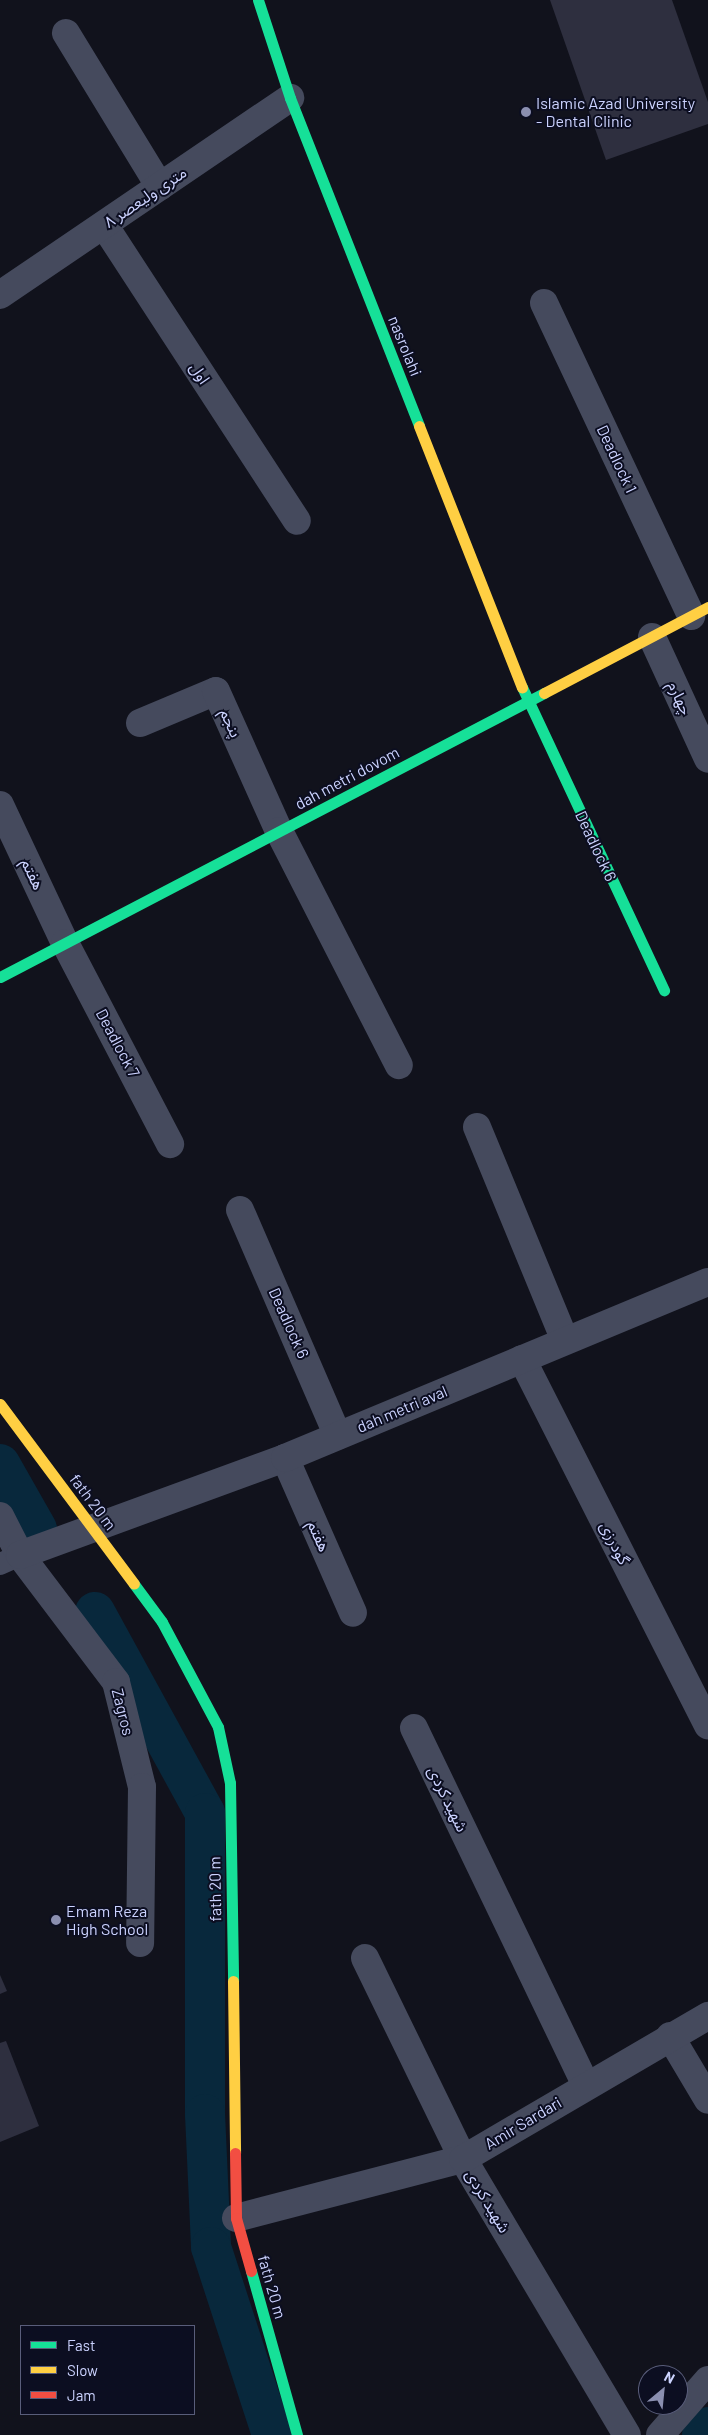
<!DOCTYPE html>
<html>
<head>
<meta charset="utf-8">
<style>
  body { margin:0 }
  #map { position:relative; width:708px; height:2435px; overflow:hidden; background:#11121c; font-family:Barlow,"Noto Sans Arabic",sans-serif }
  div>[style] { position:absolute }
  .canal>* { height:40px; margin:-20px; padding:0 20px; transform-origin:20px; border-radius:20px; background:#08283c }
  .building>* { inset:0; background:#2e2f3f }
  .lane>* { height:22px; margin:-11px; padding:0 11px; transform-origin:11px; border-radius:11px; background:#454a5d }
  .street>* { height:28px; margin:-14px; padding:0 14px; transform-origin:14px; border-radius:14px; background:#454a5d }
  .fast>* { height:11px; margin:-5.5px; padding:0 5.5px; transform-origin:5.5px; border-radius:5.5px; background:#16e098 }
  .slow>* { height:11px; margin:-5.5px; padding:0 5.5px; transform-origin:5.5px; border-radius:5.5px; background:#ffcf43 }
  .jam>* { height:11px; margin:-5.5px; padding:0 5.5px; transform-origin:5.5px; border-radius:5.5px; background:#f24e42 }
  .dots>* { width:14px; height:14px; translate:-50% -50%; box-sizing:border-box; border:2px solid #0c0e21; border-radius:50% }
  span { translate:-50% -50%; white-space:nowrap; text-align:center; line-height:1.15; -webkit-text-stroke:4px #0c0e21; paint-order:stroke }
  .poi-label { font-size:16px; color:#ccd3ff }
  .left { translate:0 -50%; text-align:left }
  .street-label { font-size:16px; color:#ccd3ff }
  .legend { position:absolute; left:20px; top:2325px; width:175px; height:90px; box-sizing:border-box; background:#0c0e21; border:1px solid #595d7a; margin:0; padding:6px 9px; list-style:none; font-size:15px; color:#ccd3ff }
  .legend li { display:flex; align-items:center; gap:10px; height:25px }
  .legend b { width:25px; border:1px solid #595d7a }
  .north { position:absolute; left:638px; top:2365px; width:50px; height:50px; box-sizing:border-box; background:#0c0e21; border:1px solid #595d7a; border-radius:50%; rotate:28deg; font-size:14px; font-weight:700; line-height:20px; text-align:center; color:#ccd3ff }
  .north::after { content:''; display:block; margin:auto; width:18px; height:22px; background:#8b8fb0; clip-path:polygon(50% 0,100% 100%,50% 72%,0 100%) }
</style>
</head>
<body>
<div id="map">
  <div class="canal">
    <i style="left:0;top:1464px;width:75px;rotate:60.4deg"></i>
    <i style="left:95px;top:1612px;width:229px;rotate:61.3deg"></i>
    <i style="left:205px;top:1813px;width:301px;rotate:90deg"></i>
    <i style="left:205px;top:2114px;width:133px;rotate:87.4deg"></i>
    <i style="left:211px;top:2247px;width:198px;rotate:72deg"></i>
    <i style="left:702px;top:2435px;width:10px;rotate:-53deg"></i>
  </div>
  <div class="building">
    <i style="clip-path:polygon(550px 0,672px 0,708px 102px,708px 124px,606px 160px)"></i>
    <i style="clip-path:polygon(0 1975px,7px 1991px,0 1994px)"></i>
    <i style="clip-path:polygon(6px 2041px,39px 2126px,0 2142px,0 2043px)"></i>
  </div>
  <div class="lane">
    <i style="left:0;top:1564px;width:22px;rotate:-24deg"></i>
  </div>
  <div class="street">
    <i style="left:66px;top:33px;width:180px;rotate:58.6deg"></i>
    <i style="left:104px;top:225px;width:353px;rotate:56.9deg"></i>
    <i style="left:0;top:295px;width:351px;rotate:-34.2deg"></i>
    <i style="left:544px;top:303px;width:346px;rotate:64.8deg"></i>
    <i style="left:652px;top:637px;width:134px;rotate:65.3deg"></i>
    <i style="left:140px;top:723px;width:82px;rotate:-22.8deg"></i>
    <i style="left:216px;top:691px;width:154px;rotate:65.8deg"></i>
    <i style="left:279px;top:831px;width:263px;rotate:62.9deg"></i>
    <i style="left:0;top:805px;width:153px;rotate:64.8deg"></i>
    <i style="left:65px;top:943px;width:227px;rotate:62.4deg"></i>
    <i style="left:477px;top:1127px;width:231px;rotate:67.6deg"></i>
    <i style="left:240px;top:1210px;width:246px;rotate:66.6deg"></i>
    <i style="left:522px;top:1359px;width:411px;rotate:63.1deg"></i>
    <i style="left:285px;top:1458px;width:169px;rotate:66.3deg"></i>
    <i style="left:0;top:1516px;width:44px;rotate:62.9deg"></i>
    <i style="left:20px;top:1555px;width:159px;rotate:52.9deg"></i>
    <i style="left:116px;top:1682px;width:108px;rotate:76.1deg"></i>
    <i style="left:142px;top:1787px;width:156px;rotate:90.7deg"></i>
    <i style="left:20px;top:1555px;width:282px;rotate:-20.1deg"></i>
    <i style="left:285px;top:1458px;width:458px;rotate:-22.6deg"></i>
    <i style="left:414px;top:1728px;width:396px;rotate:64.3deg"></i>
    <i style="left:365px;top:1958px;width:224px;rotate:64deg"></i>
    <i style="left:463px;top:2159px;width:321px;rotate:59.3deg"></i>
    <i style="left:670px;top:2036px;width:74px;rotate:59.3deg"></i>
    <i style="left:236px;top:2218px;width:235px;rotate:-14.6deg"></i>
    <i style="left:463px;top:2159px;width:284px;rotate:-30.3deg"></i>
    <i style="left:660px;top:2435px;width:73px;rotate:-48.9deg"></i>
  </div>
  <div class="fast">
    <i style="left:258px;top:0;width:103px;rotate:71.9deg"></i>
    <i style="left:290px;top:98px;width:352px;rotate:68.5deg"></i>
    <i style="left:522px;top:687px;width:335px;rotate:64.9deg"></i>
    <i style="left:0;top:977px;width:614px;rotate:-27.57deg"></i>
    <i style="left:134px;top:1584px;width:47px;rotate:53.6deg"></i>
    <i style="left:162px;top:1622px;width:119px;rotate:61.9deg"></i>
    <i style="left:218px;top:1727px;width:57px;rotate:77.9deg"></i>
    <i style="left:230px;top:1783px;width:198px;rotate:89.1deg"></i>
    <i style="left:251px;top:2271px;width:170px;rotate:74.3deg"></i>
  </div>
  <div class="slow">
    <i style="left:419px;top:426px;width:281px;rotate:68.5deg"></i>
    <i style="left:544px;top:693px;width:185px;rotate:-27.7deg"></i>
    <i style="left:0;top:1404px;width:224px;rotate:53.3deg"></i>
    <i style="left:233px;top:1981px;width:172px;rotate:89.3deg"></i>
  </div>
  <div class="jam">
    <i style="left:235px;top:2153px;width:65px;rotate:89.1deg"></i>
    <i style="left:236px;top:2218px;width:55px;rotate:74.2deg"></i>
  </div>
  <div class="dots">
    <i style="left:526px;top:112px;background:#8b8fb0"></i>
    <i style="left:56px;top:1920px;background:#8b8fb0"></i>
  </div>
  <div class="poi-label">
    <span class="left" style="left:536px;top:112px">Islamic Azad University<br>- Dental Clinic</span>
    <span class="left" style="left:66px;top:1920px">Emam Reza<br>High School</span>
  </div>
  <div class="street-label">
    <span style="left:145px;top:197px;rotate:-34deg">۸ متری ولیعصر</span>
    <span style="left:405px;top:346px;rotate:68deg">nasrolahi</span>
    <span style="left:200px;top:373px;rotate:57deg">اول</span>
    <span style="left:617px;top:459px;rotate:65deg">Deadlock 1</span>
    <span style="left:680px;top:698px;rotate:65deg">چهارم</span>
    <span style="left:231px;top:723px;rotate:66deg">پنجم</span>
    <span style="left:347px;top:778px;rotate:-28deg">dah metri dovom</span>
    <span style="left:596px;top:846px;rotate:65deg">Deadlock 6</span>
    <span style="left:33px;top:874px;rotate:65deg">هفتم</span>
    <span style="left:118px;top:1043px;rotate:62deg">Deadlock 7</span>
    <span style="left:289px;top:1323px;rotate:66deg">Deadlock 6</span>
    <span style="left:402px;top:1409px;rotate:-23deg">dah metri aval</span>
    <span style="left:93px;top:1502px;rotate:53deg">fath 20 m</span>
    <span style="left:319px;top:1536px;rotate:66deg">هفتم</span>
    <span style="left:615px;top:1543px;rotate:63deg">گودرزی</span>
    <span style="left:123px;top:1712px;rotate:76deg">Zagros</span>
    <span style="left:448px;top:1799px;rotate:64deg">شهید کردی</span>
    <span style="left:215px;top:1889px;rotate:-91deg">fath 20 m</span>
    <span style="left:523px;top:2123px;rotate:-31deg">Amir Sardari</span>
    <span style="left:488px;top:2201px;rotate:59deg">شهید کردی</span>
    <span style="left:272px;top:2287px;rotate:74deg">fath 20 m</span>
  </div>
  <ul class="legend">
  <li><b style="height:6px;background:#16e098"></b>Fast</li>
  <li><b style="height:6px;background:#ffcf43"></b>Slow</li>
  <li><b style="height:6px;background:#f24e42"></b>Jam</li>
  </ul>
  <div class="north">N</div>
</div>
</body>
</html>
